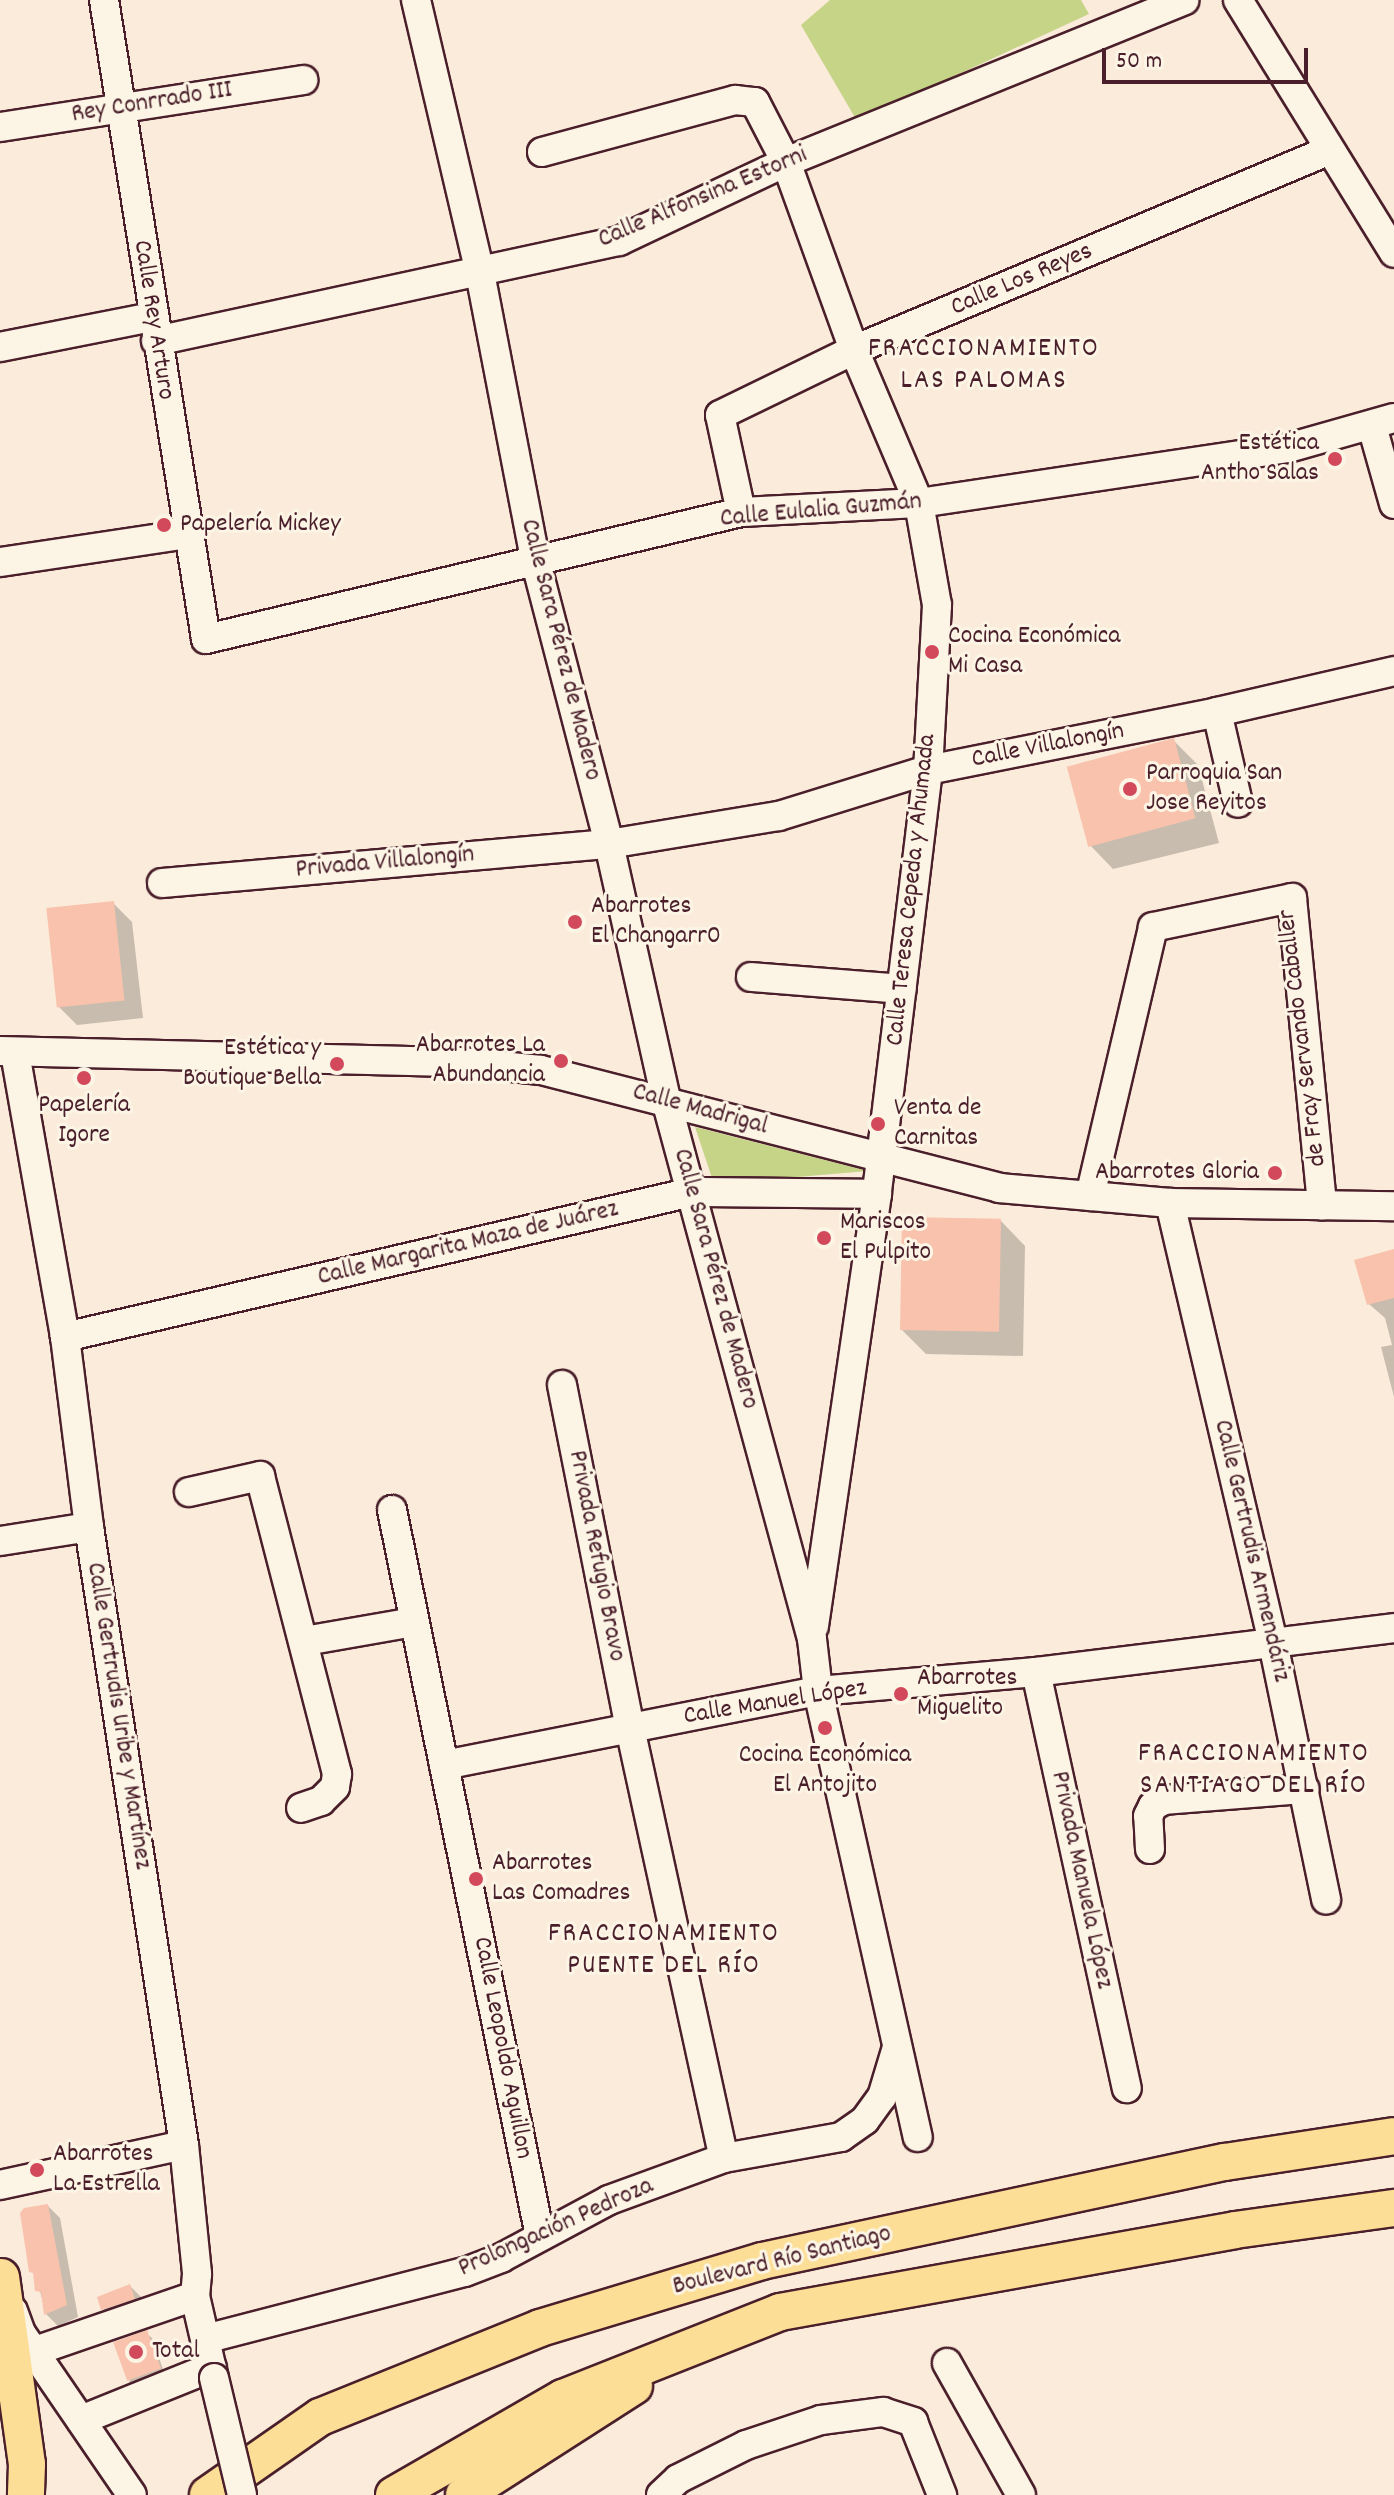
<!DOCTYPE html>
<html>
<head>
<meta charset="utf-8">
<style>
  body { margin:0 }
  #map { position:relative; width:1394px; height:2495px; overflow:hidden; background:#fbebda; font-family:Dekko,sans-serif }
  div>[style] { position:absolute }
  .green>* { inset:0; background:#c6d488 }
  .shadow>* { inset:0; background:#0003 }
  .building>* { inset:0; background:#f9c2ad; transform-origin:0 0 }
  .roads { filter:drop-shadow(2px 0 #4a1f2b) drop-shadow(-2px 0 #4a1f2b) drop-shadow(0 2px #4a1f2b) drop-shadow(0 -2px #4a1f2b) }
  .minor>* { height:28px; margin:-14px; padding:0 14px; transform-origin:14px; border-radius:14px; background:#fcf5e5 }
  .major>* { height:36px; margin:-18px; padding:0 18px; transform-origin:18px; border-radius:18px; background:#fcde96 }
  .bridges { filter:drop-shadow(2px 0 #4a1f2b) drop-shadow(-2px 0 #4a1f2b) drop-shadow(0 2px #4a1f2b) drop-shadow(0 -2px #4a1f2b) }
  .minor-bridge>* { height:28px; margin:-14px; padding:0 14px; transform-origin:14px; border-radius:14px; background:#fcf5e5 }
  .dots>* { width:22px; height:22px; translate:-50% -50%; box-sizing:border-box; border:4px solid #fcf5e5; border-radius:50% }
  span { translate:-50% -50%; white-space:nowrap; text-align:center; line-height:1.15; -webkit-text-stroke:6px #fcf5e5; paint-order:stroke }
  .street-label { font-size:26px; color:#4a1f2b }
  .poi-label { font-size:26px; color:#4a1f2b }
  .right { translate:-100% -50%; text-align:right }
  .left { translate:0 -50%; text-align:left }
  .neighbourhood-label { font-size:28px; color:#4a1f2b; letter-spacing:2px }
  .scale { position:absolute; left:1102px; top:48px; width:206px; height:36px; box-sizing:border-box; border:4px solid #4a1f2b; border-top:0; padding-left:10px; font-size:24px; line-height:28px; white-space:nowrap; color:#4a1f2b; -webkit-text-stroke:6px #fcf5e5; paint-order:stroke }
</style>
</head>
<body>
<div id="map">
  <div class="green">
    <i style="clip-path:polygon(830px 0,1081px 0,1089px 14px,857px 121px,801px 25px)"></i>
    <i style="clip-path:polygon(695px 1127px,868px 1171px,714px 1184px)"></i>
  </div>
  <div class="shadow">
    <i style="clip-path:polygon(1173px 740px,1198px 765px,1219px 843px,1113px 869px,1089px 844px)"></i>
    <i style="clip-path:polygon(113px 903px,132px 922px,143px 1018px,77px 1025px,59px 1007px)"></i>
    <i style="clip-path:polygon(1001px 1221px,1025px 1246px,1023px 1356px,926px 1354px,902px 1330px)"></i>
    <i style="clip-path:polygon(1394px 1251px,1394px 1397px,1381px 1347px,1392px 1345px,1385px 1318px,1369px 1304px)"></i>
    <i style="clip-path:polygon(48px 2206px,60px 2218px,78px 2317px,58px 2326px,46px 2314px,36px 2276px)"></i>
    <i style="clip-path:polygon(130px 2286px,142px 2298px,146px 2311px,115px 2321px,103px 2309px)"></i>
    <i style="clip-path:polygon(146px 2333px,152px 2338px,165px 2375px,135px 2387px,129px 2382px)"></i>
  </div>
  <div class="building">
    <i style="left:1174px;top:738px;width:83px;height:111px;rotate:75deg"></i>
    <i style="left:114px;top:901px;width:100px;height:68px;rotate:84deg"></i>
    <i style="left:902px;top:1217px;width:99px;height:113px;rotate:1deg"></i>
    <i style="clip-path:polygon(1394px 1249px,1394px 1298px,1367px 1305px,1354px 1260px)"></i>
    <i style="clip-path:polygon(48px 2204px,67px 2305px,44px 2315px,41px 2292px,35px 2291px,33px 2273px,29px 2272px,20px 2213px,24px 2208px)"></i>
    <i style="clip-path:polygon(130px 2284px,135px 2299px,101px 2310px,97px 2297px)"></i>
    <i style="left:147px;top:2330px;width:41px;height:36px;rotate:70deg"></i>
  </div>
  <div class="roads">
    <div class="minor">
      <i style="left:104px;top:0;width:647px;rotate:80.93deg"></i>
      <i style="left:206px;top:639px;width:550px;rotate:-13.35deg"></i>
      <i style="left:741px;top:512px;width:178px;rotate:-2.9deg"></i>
      <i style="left:919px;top:503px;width:373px;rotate:-8.5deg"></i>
      <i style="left:1288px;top:448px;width:110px;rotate:-15.8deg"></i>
      <i style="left:416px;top:0;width:280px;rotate:76.8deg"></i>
      <i style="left:480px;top:273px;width:295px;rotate:79.1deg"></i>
      <i style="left:536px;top:563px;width:290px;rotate:75.4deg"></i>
      <i style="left:609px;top:844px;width:262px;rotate:77.4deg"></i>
      <i style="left:666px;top:1100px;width:558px;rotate:74.84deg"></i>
      <i style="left:812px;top:1639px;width:52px;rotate:83.4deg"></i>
      <i style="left:818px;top:1691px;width:457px;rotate:77.4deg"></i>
      <i style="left:1238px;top:0;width:297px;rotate:58.3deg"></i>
      <i style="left:0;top:127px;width:307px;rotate:-8.8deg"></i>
      <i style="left:542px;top:152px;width:200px;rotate:-15.1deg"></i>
      <i style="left:735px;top:100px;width:20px;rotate:6deg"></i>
      <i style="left:755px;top:102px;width:68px;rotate:62.7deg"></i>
      <i style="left:786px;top:162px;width:200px;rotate:70.1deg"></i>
      <i style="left:854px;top:350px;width:166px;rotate:67deg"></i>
      <i style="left:919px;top:503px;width:104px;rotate:80deg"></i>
      <i style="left:937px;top:605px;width:165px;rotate:93.1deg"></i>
      <i style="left:928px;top:770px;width:427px;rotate:96.9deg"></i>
      <i style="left:877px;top:1194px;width:437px;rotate:98.3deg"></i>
      <i style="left:156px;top:341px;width:474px;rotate:-12.2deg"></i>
      <i style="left:619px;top:241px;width:185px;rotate:-25.3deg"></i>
      <i style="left:786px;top:162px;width:430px;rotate:-22.1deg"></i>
      <i style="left:0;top:347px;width:155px;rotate:-11.2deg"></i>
      <i style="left:1372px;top:426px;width:81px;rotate:74.2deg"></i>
      <i style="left:741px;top:512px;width:99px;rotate:-102.2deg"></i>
      <i style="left:720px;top:415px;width:149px;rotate:-25.9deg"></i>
      <i style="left:854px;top:350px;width:516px;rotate:-22.79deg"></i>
      <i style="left:0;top:562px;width:190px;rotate:-8.5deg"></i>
      <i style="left:1217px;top:712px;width:93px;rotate:77deg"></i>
      <i style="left:162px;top:883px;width:449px;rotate:-5deg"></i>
      <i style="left:609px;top:844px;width:172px;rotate:-9.4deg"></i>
      <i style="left:779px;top:816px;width:156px;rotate:-17.2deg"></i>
      <i style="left:928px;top:770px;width:295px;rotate:-11.3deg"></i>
      <i style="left:1217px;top:712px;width:182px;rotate:-13deg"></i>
      <i style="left:751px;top:977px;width:151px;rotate:4.5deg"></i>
      <i style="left:0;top:1051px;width:461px;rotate:1.4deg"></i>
      <i style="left:461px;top:1062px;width:80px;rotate:5.7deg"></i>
      <i style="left:541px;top:1070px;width:473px;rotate:14.4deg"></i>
      <i style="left:999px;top:1188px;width:172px;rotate:5deg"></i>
      <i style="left:1170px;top:1203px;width:224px;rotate:0.8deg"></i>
      <i style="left:15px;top:1053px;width:288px;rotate:80deg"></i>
      <i style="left:65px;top:1337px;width:192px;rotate:82.8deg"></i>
      <i style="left:89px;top:1527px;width:625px;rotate:81.26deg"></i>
      <i style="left:184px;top:2145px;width:130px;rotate:84.2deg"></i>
      <i style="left:197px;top:2274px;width:22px;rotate:95deg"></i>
      <i style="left:195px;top:2296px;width:84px;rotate:77deg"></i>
      <i style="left:1090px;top:1196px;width:276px;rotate:-76.8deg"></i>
      <i style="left:1153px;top:927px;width:142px;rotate:-11.8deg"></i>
      <i style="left:1292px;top:898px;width:309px;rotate:84.4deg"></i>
      <i style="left:1170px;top:1203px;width:452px;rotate:76.8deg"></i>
      <i style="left:1273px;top:1643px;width:262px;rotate:78.3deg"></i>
      <i style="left:65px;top:1337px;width:644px;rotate:-13.02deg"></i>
      <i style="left:692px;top:1192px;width:185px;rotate:0.6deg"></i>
      <i style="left:562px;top:1385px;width:350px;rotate:78.8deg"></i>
      <i style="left:630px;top:1728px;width:440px;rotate:77.7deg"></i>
      <i style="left:189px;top:1492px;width:73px;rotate:-12.7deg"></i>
      <i style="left:260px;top:1476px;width:308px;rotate:75.5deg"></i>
      <i style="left:337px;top:1774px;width:13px;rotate:99deg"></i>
      <i style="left:335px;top:1787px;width:20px;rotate:135deg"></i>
      <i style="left:321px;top:1801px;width:21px;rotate:161deg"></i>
      <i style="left:392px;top:1510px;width:741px;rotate:78.48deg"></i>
      <i style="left:0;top:1541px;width:90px;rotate:-8.9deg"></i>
      <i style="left:305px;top:1641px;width:111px;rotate:-9.9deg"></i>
      <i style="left:1036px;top:1672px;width:426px;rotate:77.7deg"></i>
      <i style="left:444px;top:1765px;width:381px;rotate:-11.2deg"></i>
      <i style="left:818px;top:1691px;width:219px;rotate:-5deg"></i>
      <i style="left:1036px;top:1672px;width:361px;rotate:-7deg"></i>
      <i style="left:1150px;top:1849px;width:33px;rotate:-93deg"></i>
      <i style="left:1148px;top:1816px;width:11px;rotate:-63deg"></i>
      <i style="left:1153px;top:1806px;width:13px;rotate:-29deg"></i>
      <i style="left:1164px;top:1800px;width:141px;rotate:-4.5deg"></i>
      <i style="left:0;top:2185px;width:188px;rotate:-12.3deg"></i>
      <i style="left:13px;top:2311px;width:23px;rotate:70deg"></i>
      <i style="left:21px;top:2333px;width:196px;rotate:55.6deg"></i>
      <i style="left:205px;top:2339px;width:268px;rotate:-14.5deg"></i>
      <i style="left:465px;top:2272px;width:39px;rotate:-21deg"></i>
      <i style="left:501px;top:2258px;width:123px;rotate:-28.2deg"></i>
      <i style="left:609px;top:2200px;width:122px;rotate:-20.1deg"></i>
      <i style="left:724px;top:2158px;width:119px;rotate:-10.2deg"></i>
      <i style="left:841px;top:2137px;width:29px;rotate:-35deg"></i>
      <i style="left:865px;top:2120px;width:29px;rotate:-54deg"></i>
      <i style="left:882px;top:2097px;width:52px;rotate:-73.3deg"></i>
      <i style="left:35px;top:2351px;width:169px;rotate:-19deg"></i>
      <i style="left:947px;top:2363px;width:151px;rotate:60.7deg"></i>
      <i style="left:81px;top:2420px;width:141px;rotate:-22deg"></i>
      <i style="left:661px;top:2495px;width:23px;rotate:-43deg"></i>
      <i style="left:678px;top:2479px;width:76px;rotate:-26.6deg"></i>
      <i style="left:746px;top:2445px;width:79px;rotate:-18.4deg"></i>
      <i style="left:821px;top:2420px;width:63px;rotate:-7.4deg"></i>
      <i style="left:883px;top:2412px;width:32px;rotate:18deg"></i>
      <i style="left:913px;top:2422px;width:79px;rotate:68.3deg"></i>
    </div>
    <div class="major">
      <i style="left:1px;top:2277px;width:189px;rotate:82.1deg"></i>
      <i style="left:27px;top:2464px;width:31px;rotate:92deg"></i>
      <i style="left:208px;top:2495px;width:136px;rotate:-34.9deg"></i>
      <i style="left:320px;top:2417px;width:237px;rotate:-22deg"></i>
      <i style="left:540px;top:2328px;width:232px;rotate:-16.8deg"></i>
      <i style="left:762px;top:2261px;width:473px;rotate:-12.1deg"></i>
      <i style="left:1225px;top:2162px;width:171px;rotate:-8.7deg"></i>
      <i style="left:394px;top:2495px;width:195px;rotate:-29.9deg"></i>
      <i style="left:563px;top:2398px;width:233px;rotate:-21.6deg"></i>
      <i style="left:780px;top:2312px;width:462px;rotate:-10.2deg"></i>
      <i style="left:1235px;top:2230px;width:161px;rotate:-7.9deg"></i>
      <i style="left:464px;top:2495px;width:202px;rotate:-32.7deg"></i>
    </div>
  </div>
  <div class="bridges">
    <div class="minor-bridge">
      <i style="left:214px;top:2378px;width:120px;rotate:76.5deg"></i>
    </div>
  </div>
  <div class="dots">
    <i style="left:1335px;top:459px;background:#d1495b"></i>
    <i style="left:164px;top:525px;background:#d1495b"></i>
    <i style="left:932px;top:652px;background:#d1495b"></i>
    <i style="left:1130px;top:789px;background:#d1495b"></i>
    <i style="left:575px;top:922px;background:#d1495b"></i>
    <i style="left:561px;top:1061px;background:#d1495b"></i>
    <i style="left:337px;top:1064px;background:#d1495b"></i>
    <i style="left:84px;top:1078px;background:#d1495b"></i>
    <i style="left:878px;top:1124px;background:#d1495b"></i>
    <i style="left:1275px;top:1173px;background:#d1495b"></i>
    <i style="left:824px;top:1238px;background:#d1495b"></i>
    <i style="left:901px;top:1694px;background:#d1495b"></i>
    <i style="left:825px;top:1728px;background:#d1495b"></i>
    <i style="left:476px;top:1879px;background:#d1495b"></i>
    <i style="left:37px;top:2170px;background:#d1495b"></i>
    <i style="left:136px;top:2352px;background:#d1495b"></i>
  </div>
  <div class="street-label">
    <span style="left:152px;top:103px;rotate:-9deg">Rey Conrrado III</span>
    <span style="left:703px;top:198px;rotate:-23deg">Calle Alfonsina Estorni</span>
    <span style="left:1022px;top:280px;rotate:-23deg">Calle Los Reyes</span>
    <span style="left:153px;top:320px;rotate:81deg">Calle Rey Arturo</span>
    <span style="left:821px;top:511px;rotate:-5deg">Calle Eulalia Guzmán</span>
    <span style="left:560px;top:650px;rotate:76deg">Calle Sara Pérez de Madero</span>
    <span style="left:1048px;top:746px;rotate:-11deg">Calle Villalongín</span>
    <span style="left:385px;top:863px;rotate:-5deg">Privada Villalongín</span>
    <span style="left:912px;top:890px;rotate:-84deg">Calle Teresa Cepeda y Ahumada</span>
    <span style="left:1303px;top:1038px;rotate:-97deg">de Fray Servando Caballer</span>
    <span style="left:700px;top:1110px;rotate:15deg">Calle Madrigal</span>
    <span style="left:468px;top:1244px;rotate:-13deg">Calle Margarita Maza de Juárez</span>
    <span style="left:715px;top:1279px;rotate:75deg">Calle Sara Pérez de Madero</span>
    <span style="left:1251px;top:1551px;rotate:77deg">Calle Gertrudis Armendáriz</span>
    <span style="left:596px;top:1556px;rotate:79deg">Privada Refugio Bravo</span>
    <span style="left:775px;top:1703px;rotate:-9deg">Calle Manuel López</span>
    <span style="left:118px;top:1716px;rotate:81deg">Calle Gertrudis Uribe y Martínez</span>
    <span style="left:1081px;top:1880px;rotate:78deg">Privada Manuela López</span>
    <span style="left:502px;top:2048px;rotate:79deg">Calle Leopoldo Aguillon</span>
    <span style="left:556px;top:2228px;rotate:-24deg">Prolongación Pedroza</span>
    <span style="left:782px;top:2261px;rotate:-14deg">Boulevard Río Santiago</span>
  </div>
  <div class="poi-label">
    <span class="right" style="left:1319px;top:459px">Estética<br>Antho Salas</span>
    <span class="left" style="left:180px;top:525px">Papelería Mickey</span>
    <span class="left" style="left:948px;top:652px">Cocina Económica<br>Mi Casa</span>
    <span class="left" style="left:1146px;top:789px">Parroquia San<br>Jose Reyitos</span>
    <span class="left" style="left:591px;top:922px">Abarrotes<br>El Changarr0</span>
    <span class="right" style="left:545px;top:1061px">Abarrotes La<br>Abundancia</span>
    <span class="right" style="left:321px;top:1064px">Estética y<br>Boutique Bella</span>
    <span style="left:84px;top:1121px">Papelería<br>Igore</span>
    <span class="left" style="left:894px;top:1124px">Venta de<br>Carnitas</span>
    <span class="right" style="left:1259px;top:1173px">Abarrotes Gloria</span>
    <span class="left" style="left:840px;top:1238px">Mariscos<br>El Pulpito</span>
    <span class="left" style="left:917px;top:1694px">Abarrotes<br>Miguelito</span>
    <span style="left:825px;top:1771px">Cocina Económica<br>El Antojito</span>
    <span class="left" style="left:492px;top:1879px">Abarrotes<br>Las Comadres</span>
    <span class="left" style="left:53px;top:2170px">Abarrotes<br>La Estrella</span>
    <span class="left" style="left:152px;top:2352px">Total</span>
  </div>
  <div class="neighbourhood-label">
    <span style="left:984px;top:366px">FRACCIONAMIENTO<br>LAS PALOMAS</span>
    <span style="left:1254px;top:1771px">FRACCIONAMIENTO<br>SANTIAGO DEL RÍO</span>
    <span style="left:664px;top:1951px">FRACCIONAMIENTO<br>PUENTE DEL RÍO</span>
  </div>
  <div class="scale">50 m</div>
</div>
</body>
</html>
